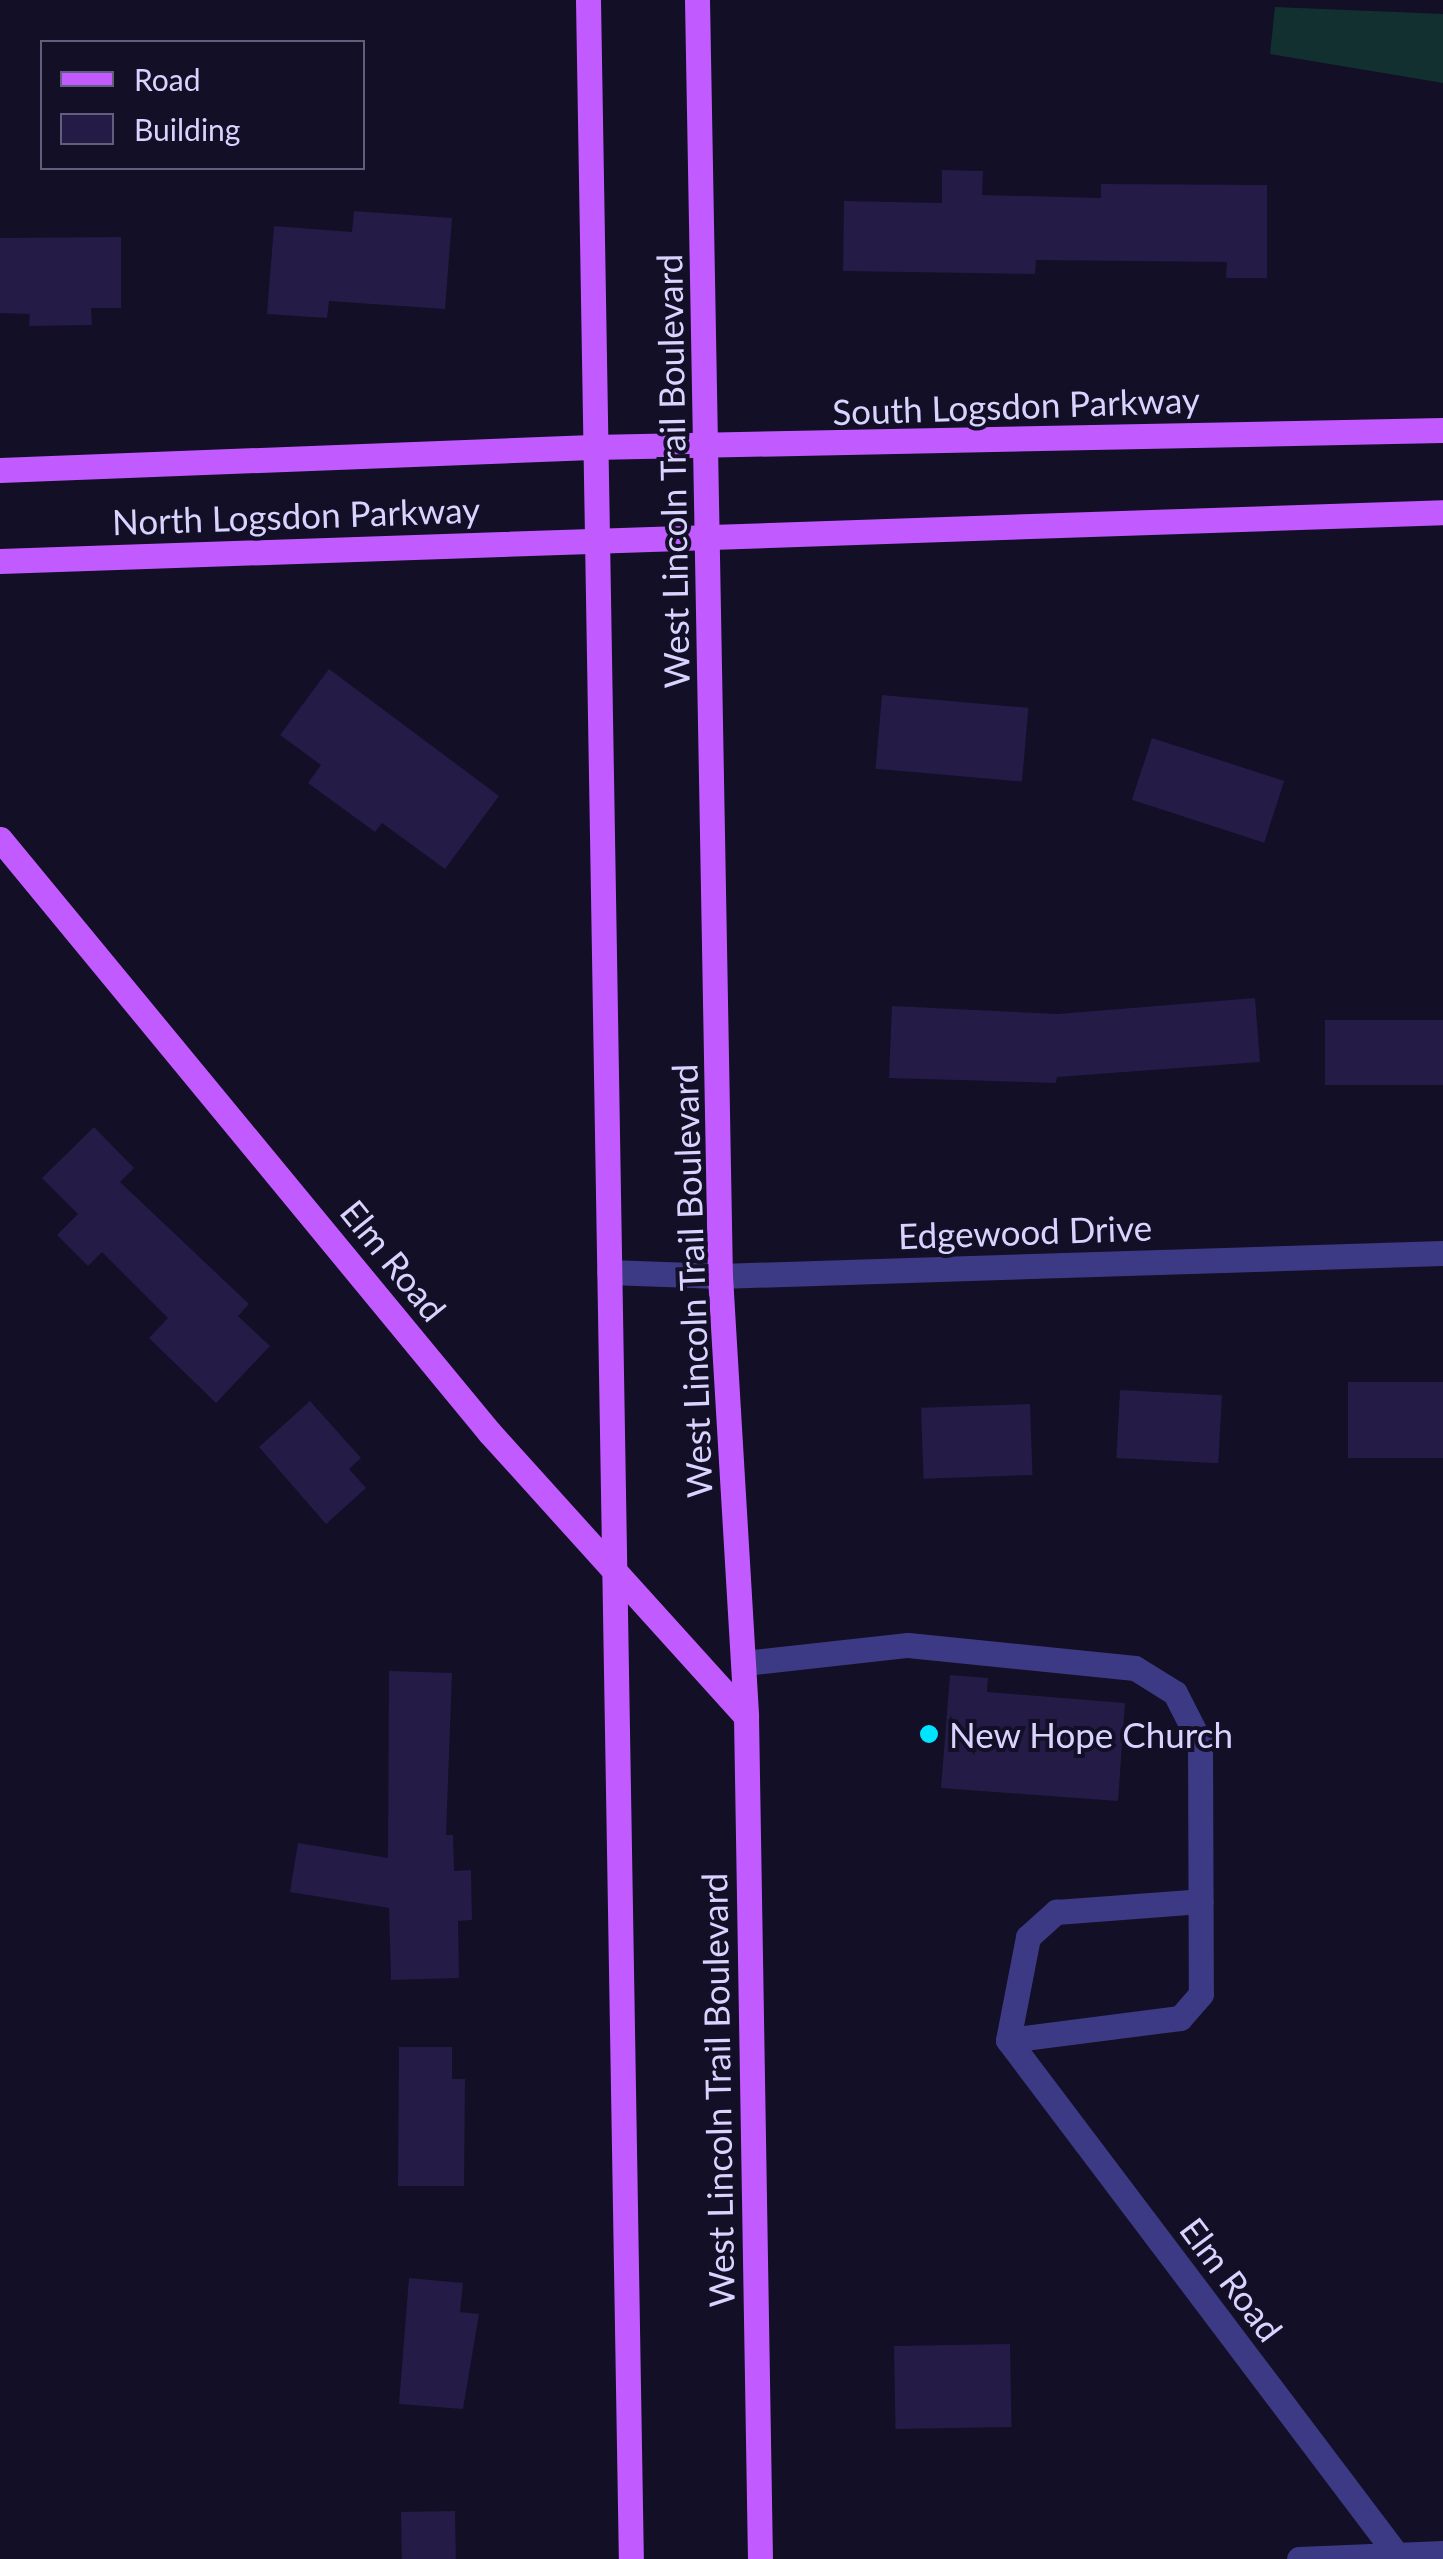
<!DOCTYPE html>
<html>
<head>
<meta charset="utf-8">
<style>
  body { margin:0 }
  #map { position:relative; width:1443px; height:2559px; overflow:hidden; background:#130f26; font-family:Lato,sans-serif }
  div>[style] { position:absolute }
  .green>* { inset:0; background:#12302f }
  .building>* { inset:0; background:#241b47; transform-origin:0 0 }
  .minor>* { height:25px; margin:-12.5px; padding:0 12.5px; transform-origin:12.5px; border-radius:12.5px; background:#3d3a85 }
  .major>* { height:25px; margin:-12.5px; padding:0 12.5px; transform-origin:12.5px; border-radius:12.5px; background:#c25bff }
  .dots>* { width:28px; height:28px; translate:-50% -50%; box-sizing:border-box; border:5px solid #130f26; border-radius:50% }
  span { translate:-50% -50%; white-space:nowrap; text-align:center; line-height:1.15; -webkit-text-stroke:8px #130f26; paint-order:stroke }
  .street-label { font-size:35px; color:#d9d4ff }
  .poi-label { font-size:35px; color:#d9d4ff }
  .left { translate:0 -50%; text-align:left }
  .legend { position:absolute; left:40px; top:40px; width:325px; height:130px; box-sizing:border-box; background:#130f26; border:2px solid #625e7d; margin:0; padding:12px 18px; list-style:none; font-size:30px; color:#d9d4ff }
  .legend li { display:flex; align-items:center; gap:20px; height:50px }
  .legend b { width:50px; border:2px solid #625e7d }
</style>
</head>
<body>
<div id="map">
  <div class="green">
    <i style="clip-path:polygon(1275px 7px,1443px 14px,1443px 83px,1270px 54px)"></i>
  </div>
  <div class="building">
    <i style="clip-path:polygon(942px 170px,983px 171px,982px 195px,1101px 198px,1101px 184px,1267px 185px,1267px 278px,1226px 278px,1227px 262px,1036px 260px,1035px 274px,843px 271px,844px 201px,942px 203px)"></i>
    <i style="clip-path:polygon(354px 211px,452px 218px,445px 309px,329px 301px,327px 318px,267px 314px,274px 226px,352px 232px)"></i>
    <i style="clip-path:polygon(121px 237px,121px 308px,91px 308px,92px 325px,29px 326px,30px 314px,0 313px,0 238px)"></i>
    <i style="clip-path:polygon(329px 669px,499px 796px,445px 869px,382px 823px,375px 832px,308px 783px,321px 765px,280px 735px)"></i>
    <i style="left:882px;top:695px;width:147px;height:74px;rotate:5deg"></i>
    <i style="left:1152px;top:738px;width:139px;height:65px;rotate:18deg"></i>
    <i style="clip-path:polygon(1255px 998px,1260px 1062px,1057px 1077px,1056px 1083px,889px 1078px,892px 1006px,1058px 1014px)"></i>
    <i style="left:1443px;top:1020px;width:65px;height:118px;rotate:90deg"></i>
    <i style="clip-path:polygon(94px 1127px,134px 1168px,120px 1182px,249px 1304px,238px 1316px,270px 1346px,216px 1403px,149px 1338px,168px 1318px,102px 1252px,88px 1266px,57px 1235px,78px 1214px,42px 1178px)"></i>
    <i style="left:1443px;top:1382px;width:76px;height:95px;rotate:90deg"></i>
    <i style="left:1120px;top:1390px;width:102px;height:68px;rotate:3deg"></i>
    <i style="clip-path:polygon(310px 1401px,361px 1458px,349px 1469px,366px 1488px,326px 1524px,259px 1447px)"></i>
    <i style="left:1030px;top:1404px;width:71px;height:109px;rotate:88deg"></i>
    <i style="clip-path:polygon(389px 1671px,452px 1673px,446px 1835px,453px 1835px,454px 1871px,471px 1870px,472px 1920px,458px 1921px,459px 1978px,391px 1980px,389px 1908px,290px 1892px,298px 1843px,388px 1858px)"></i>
    <i style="clip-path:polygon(950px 1675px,988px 1678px,987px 1692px,1125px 1703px,1118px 1801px,941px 1788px)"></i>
    <i style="clip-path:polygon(399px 2047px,452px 2047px,452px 2079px,465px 2079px,464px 2186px,398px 2186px)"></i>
    <i style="clip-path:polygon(409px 2278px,463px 2283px,460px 2312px,479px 2314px,463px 2409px,399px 2404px)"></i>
    <i style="left:1010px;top:2344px;width:83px;height:116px;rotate:89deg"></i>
    <i style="left:455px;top:2511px;width:48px;height:54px;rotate:89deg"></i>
  </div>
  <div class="minor">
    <i style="left:609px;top:1272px;width:111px;rotate:2.1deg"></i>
    <i style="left:720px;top:1276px;width:723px;rotate:-1.82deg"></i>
    <i style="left:744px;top:1663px;width:165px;rotate:-6.3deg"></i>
    <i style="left:908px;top:1645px;width:228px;rotate:5.8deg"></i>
    <i style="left:1135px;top:1668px;width:47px;rotate:32deg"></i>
    <i style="left:1175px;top:1693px;width:55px;rotate:63deg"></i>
    <i style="left:1200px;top:1742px;width:252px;rotate:89.8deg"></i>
    <i style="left:1201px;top:1994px;width:32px;rotate:131deg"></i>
    <i style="left:1180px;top:2018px;width:173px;rotate:172.7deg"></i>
    <i style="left:1008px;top:2040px;width:650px;rotate:52.94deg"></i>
    <i style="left:1008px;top:2040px;width:105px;rotate:-79deg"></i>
    <i style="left:1028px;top:1937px;width:38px;rotate:-42deg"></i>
    <i style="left:1056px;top:1912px;width:145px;rotate:-4.3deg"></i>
    <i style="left:1299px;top:2559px;width:144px;rotate:-2.4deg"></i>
  </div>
  <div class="major">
    <i style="left:588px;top:0;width:2559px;rotate:89.04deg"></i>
    <i style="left:697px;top:0;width:1276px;rotate:88.97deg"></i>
    <i style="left:720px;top:1276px;width:441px;rotate:86.6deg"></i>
    <i style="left:746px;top:1716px;width:843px;rotate:89.05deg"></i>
    <i style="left:0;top:470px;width:592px;rotate:-2.22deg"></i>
    <i style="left:592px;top:447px;width:851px;rotate:-1.14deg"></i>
    <i style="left:0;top:561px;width:1444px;rotate:-1.94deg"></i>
    <i style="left:0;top:839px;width:769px;rotate:50.49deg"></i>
    <i style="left:489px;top:1432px;width:383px;rotate:47.9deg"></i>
  </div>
  <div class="dots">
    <i style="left:929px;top:1734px;background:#00e5ff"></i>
  </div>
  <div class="street-label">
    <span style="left:1016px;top:405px;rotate:-2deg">South Logsdon Parkway</span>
    <span style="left:672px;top:471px;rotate:-91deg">West Lincoln Trail Boulevard</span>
    <span style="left:296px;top:515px;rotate:-2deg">North Logsdon Parkway</span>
    <span style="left:1025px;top:1231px;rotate:-2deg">Edgewood Drive</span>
    <span style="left:394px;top:1260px;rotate:51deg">Elm Road</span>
    <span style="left:691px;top:1281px;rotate:-92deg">West Lincoln Trail Boulevard</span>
    <span style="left:717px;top:2090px;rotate:-91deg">West Lincoln Trail Boulevard</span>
    <span style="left:1232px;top:2279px;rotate:53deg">Elm Road</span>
  </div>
  <div class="poi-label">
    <span class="left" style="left:949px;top:1734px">New Hope Church</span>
  </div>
  <ul class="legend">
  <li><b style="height:12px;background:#c25bff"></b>Road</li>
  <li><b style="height:28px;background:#241b47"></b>Building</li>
  </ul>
</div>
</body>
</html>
